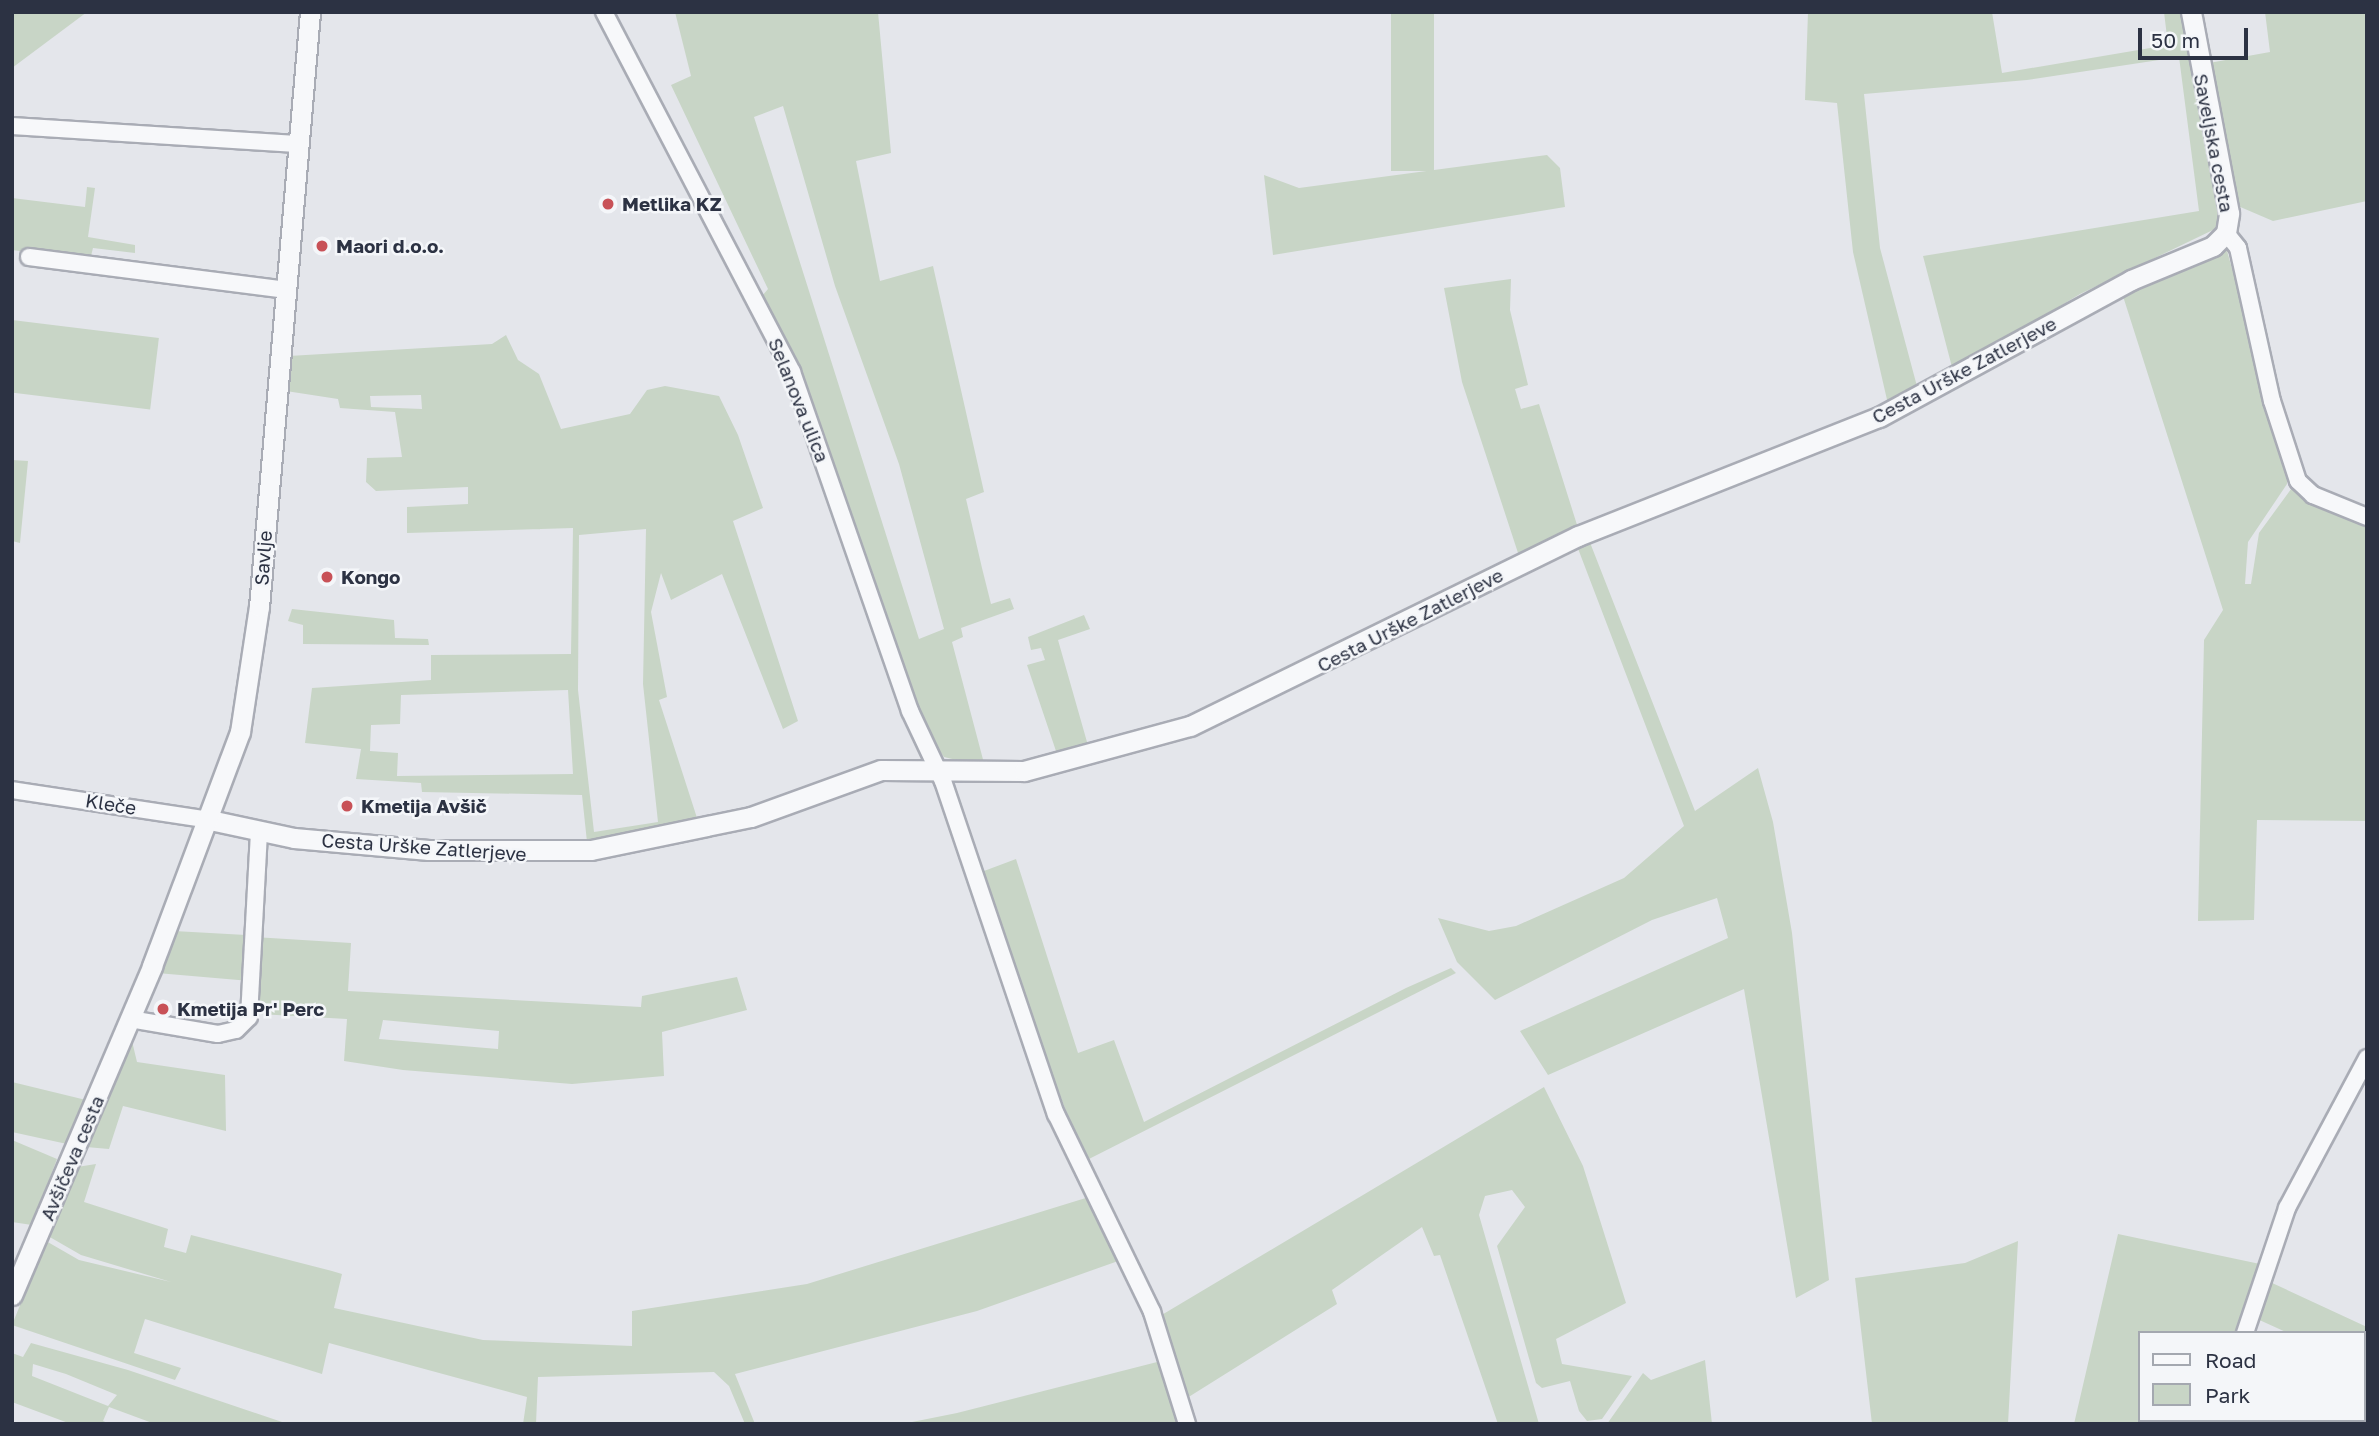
<!DOCTYPE html>
<html>
<head>
<meta charset="utf-8">
<style>
  body { margin:0 }
  #map { position:relative; width:2379px; height:1436px; overflow:hidden; background:#e4e6eb; font-family:"Golos Text",sans-serif }
  div>[style] { position:absolute }
  .green>* { inset:0; background:#c8d5c6; transform-origin:0 0 }
  .roads { filter:drop-shadow(2px 0 #a9acb5) drop-shadow(-2px 0 #a9acb5) drop-shadow(0 2px #a9acb5) drop-shadow(0 -2px #a9acb5) }
  .minor>* { height:16px; margin:-8px; padding:0 8px; transform-origin:8px; border-radius:8px; background:#f7f8fa }
  .tertiary>* { height:19px; margin:-9.5px; padding:0 9.5px; transform-origin:9.5px; border-radius:9.5px; background:#f7f8fa }
  .dots>* { width:19px; height:19px; translate:-50% -50%; box-sizing:border-box; border:4px solid #f4f6f9; border-radius:50% }
  span { translate:-50% -50%; white-space:nowrap; text-align:center; line-height:1.15; -webkit-text-stroke:5px #f4f6f9; paint-order:stroke }
  .street-label { font-size:19px; color:#2c3243 }
  .poi-label { font-size:19px; color:#2c3243; font-weight:700 }
  .left { translate:0 -50%; text-align:left }
  .frame { position:absolute; inset:0; border:14px solid #2c3243; pointer-events:none }
  .legend { position:absolute; left:2138px; top:1331px; width:228px; height:91px; box-sizing:border-box; background:#f4f6f9; border:2px solid #a4a8b0; margin:0; padding:9px 12px; list-style:none; font-size:21px; color:#2c3243 }
  .legend li { display:flex; align-items:center; gap:14px; height:35px }
  .legend b { width:35px; border:2px solid #a4a8b0 }
  .scale { position:absolute; left:2138px; top:28px; width:110px; height:32px; box-sizing:border-box; border:4px solid #2c3243; border-top:0; padding-left:9px; font-size:21px; line-height:24px; white-space:nowrap; color:#2c3243; -webkit-text-stroke:5px #f4f6f9; paint-order:stroke }
</style>
</head>
<body>
<div id="map">
  <div class="green">
    <i style="clip-path:polygon(12px 12px,87px 12px,12px 68px)"></i>
    <i style="clip-path:polygon(evenodd,675px 12px,878px 12px,891px 153px,856px 161px,880px 281px,933px 266px,984px 492px,966px 499px,982px 568px,991px 604px,1010px 598px,1014px 609px,961px 628px,963px 637px,952px 642px,985px 767px,944px 757px,927px 733px,808px 394px,762px 296px,768px 289px,671px 85px,691px 76px,675px 12px,783px 106px,835px 286px,899px 464px,944px 629px,919px 639px,754px 117px,783px 106px)"></i>
    <i style="left:1391px;top:12px;width:43px;height:159px"></i>
    <i style="clip-path:polygon(1808px 12px,1992px 12px,2002px 73px,2168px 45px,2164px 12px,2183px 12px,2219px 217px,2215px 229px,2080px 294px,1953px 371px,1923px 256px,2199px 211px,2179px 57px,2027px 80px,1864px 94px,1880px 248px,1918px 390px,1888px 404px,1853px 252px,1837px 103px,1805px 100px)"></i>
    <i style="clip-path:polygon(2265px 12px,2367px 12px,2367px 201px,2273px 221px,2238px 206px,2209px 63px,2270px 52px)"></i>
    <i style="clip-path:polygon(1547px 155px,1560px 168px,1565px 207px,1273px 255px,1264px 175px,1299px 188px)"></i>
    <i style="clip-path:polygon(87px 187px,95px 188px,88px 237px,135px 245px,135px 253px,93px 248px,90px 260px,12px 250px,12px 198px,85px 207px)"></i>
    <i style="clip-path:polygon(2227px 251px,2289px 467px,2287px 484px,2248px 542px,2245px 584px,2251px 584px,2259px 533px,2294px 485px,2367px 520px,2367px 821px,2257px 820px,2254px 920px,2198px 921px,2204px 640px,2223px 610px,2122px 293px)"></i>
    <i style="clip-path:polygon(1511px 279px,1510px 310px,1528px 385px,1515px 389px,1521px 409px,1539px 404px,1578px 528px,1519px 556px,1462px 382px,1444px 288px)"></i>
    <i style="left:12px;top:320px;width:148px;height:72px;rotate:7deg"></i>
    <i style="clip-path:polygon(evenodd,506px 335px,518px 360px,539px 374px,561px 429px,630px 414px,647px 390px,665px 386px,719px 396px,738px 435px,763px 508px,733px 521px,798px 721px,783px 729px,722px 574px,671px 600px,661px 573px,651px 612px,667px 697px,659px 700px,698px 821px,587px 842px,582px 795px,422px 792px,421px 783px,356px 779px,361px 749px,305px 743px,312px 688px,431px 680px,431px 655px,571px 654px,573px 528px,407px 533px,407px 507px,468px 504px,468px 487px,376px 491px,366px 482px,367px 458px,402px 457px,395px 412px,340px 408px,338px 399px,286px 391px,289px 356px,492px 344px,506px 335px,370px 396px,421px 395px,422px 409px,371px 407px,370px 396px,506px 335px,646px 529px,643px 684px,658px 822px,594px 832px,578px 690px,579px 535px,646px 529px,506px 335px,568px 690px,573px 774px,397px 776px,398px 753px,370px 751px,371px 725px,400px 724px,401px 695px,568px 690px)"></i>
    <i style="clip-path:polygon(12px 460px,28px 461px,20px 543px,12px 541px)"></i>
    <i style="clip-path:polygon(1589px 540px,1695px 811px,1758px 768px,1773px 822px,1792px 933px,1829px 1280px,1796px 1298px,1744px 989px,1548px 1075px,1520px 1031px,1728px 938px,1717px 898px,1652px 920px,1495px 1000px,1457px 962px,1438px 918px,1489px 931px,1516px 926px,1624px 878px,1684px 826px,1577px 546px)"></i>
    <i style="clip-path:polygon(292px 609px,394px 620px,395px 638px,428px 639px,429px 645px,303px 644px,303px 625px,288px 621px)"></i>
    <i style="clip-path:polygon(1084px 615px,1090px 629px,1058px 640px,1089px 749px,1058px 757px,1027px 665px,1045px 660px,1041px 648px,1031px 650px,1028px 637px)"></i>
    <i style="clip-path:polygon(1016px 859px,1078px 1053px,1114px 1040px,1144px 1122px,1406px 988px,1451px 968px,1456px 973px,1085px 1161px,976px 874px)"></i>
    <i style="clip-path:polygon(174px 931px,246px 935px,250px 981px,157px 973px)"></i>
    <i style="clip-path:polygon(evenodd,253px 937px,351px 943px,348px 991px,641px 1007px,642px 996px,737px 977px,747px 1010px,662px 1032px,664px 1076px,572px 1084px,403px 1070px,344px 1061px,347px 1019px,259px 1014px,253px 937px,383px 1020px,499px 1031px,498px 1049px,379px 1039px,383px 1020px)"></i>
    <i style="clip-path:polygon(131px 1037px,137px 1062px,225px 1075px,226px 1131px,123px 1106px,109px 1149px,86px 1147px)"></i>
    <i style="clip-path:polygon(12px 1082px,86px 1100px,67px 1144px,12px 1132px)"></i>
    <i style="clip-path:polygon(1544px 1087px,1583px 1166px,1626px 1303px,1556px 1339px,1562px 1364px,1632px 1376px,1602px 1419px,1587px 1421px,1579px 1411px,1570px 1381px,1542px 1388px,1536px 1383px,1497px 1246px,1525px 1207px,1512px 1190px,1485px 1196px,1479px 1215px,1539px 1424px,1498px 1424px,1440px 1255px,1434px 1256px,1422px 1227px,1332px 1290px,1337px 1304px,1187px 1398px,1160px 1316px)"></i>
    <i style="clip-path:polygon(12px 1140px,57px 1159px,32px 1225px,12px 1222px)"></i>
    <i style="clip-path:polygon(96px 1164px,84px 1202px,168px 1229px,164px 1247px,186px 1253px,191px 1235px,332px 1271px,342px 1274px,334px 1308px,483px 1340px,632px 1346px,632px 1311px,807px 1284px,1089px 1197px,1121px 1260px,977px 1311px,735px 1374px,755px 1424px,745px 1424px,729px 1386px,714px 1372px,538px 1377px,536px 1424px,523px 1424px,527px 1397px,329px 1343px,322px 1374px,145px 1319px,134px 1353px,181px 1368px,175px 1380px,12px 1325px,46px 1241px,79px 1260px,171px 1282px,81px 1255px,48px 1236px,77px 1167px)"></i>
    <i style="clip-path:polygon(2118px 1234px,2260px 1264px,2240px 1333px,2139px 1333px,2139px 1420px,2200px 1424px,2074px 1424px)"></i>
    <i style="clip-path:polygon(2018px 1241px,2008px 1424px,1872px 1424px,1855px 1278px,1965px 1263px)"></i>
    <i style="clip-path:polygon(2270px 1282px,2367px 1327px,2367px 1372px,2363px 1333px,2288px 1333px,2255px 1318px)"></i>
    <i style="clip-path:polygon(evenodd,31px 1343px,128px 1370px,288px 1424px,155px 1424px,109px 1407px,103px 1421px,110px 1424px,71px 1424px,12px 1402px,12px 1353px,23px 1357px,31px 1343px,33px 1364px,66px 1374px,117px 1395px,108px 1406px,32px 1376px,33px 1364px)"></i>
    <i style="clip-path:polygon(1165px 1360px,1183px 1424px,902px 1424px,957px 1413px)"></i>
    <i style="clip-path:polygon(1705px 1360px,1712px 1424px,1607px 1424px,1643px 1373px,1651px 1380px)"></i>
  </div>
  <div class="roads">
    <div class="minor">
      <i style="left:604px;top:12px;width:406px;rotate:62.4deg"></i>
      <i style="left:792px;top:372px;width:359px;rotate:70.8deg"></i>
      <i style="left:910px;top:711px;width:77px;rotate:64.8deg"></i>
      <i style="left:943px;top:781px;width:352px;rotate:71.3deg"></i>
      <i style="left:1056px;top:1114px;width:220px;rotate:64.1deg"></i>
      <i style="left:1152px;top:1312px;width:117px;rotate:72.6deg"></i>
      <i style="left:12px;top:126px;width:285px;rotate:3.6deg"></i>
      <i style="left:2226px;top:233px;width:19px;rotate:51deg"></i>
      <i style="left:2238px;top:248px;width:157px;rotate:77.5deg"></i>
      <i style="left:2272px;top:401px;width:84px;rotate:72deg"></i>
      <i style="left:2298px;top:481px;width:21px;rotate:43deg"></i>
      <i style="left:2313px;top:495px;width:58px;rotate:22.2deg"></i>
      <i style="left:29px;top:257px;width:258px;rotate:7.3deg"></i>
      <i style="left:12px;top:790px;width:200px;rotate:8.6deg"></i>
      <i style="left:130px;top:1019px;width:89px;rotate:9.7deg"></i>
      <i style="left:218px;top:1034px;width:18px;rotate:-13deg"></i>
      <i style="left:236px;top:1030px;width:18px;rotate:-45deg"></i>
      <i style="left:249px;top:1017px;width:184px;rotate:-86.9deg"></i>
      <i style="left:2245px;top:1333px;width:132px;rotate:-71.4deg"></i>
      <i style="left:2287px;top:1208px;width:170px;rotate:-61.9deg"></i>
      <i style="left:2203px;top:1424px;width:4px;rotate:-63deg"></i>
    </div>
    <div class="tertiary">
      <i style="left:210px;top:820px;width:86px;rotate:12.1deg"></i>
      <i style="left:294px;top:838px;width:135px;rotate:5.1deg"></i>
      <i style="left:428px;top:850px;width:163px"></i>
      <i style="left:591px;top:850px;width:163px;rotate:-11.7deg"></i>
      <i style="left:751px;top:817px;width:138px;rotate:-19.9deg"></i>
      <i style="left:881px;top:770px;width:143px;rotate:0.4deg"></i>
      <i style="left:1024px;top:771px;width:172px;rotate:-15.2deg"></i>
      <i style="left:1190px;top:726px;width:432px;rotate:-26.1deg"></i>
      <i style="left:1578px;top:536px;width:324px;rotate:-21.6deg"></i>
      <i style="left:1879px;top:417px;width:287px;rotate:-28.5deg"></i>
      <i style="left:2131px;top:280px;width:89px;rotate:-22.5deg"></i>
      <i style="left:2213px;top:246px;width:18px;rotate:-45deg"></i>
      <i style="left:2226px;top:233px;width:20px;rotate:-81deg"></i>
      <i style="left:2229px;top:213px;width:205px;rotate:-100.7deg"></i>
      <i style="left:12px;top:1295px;width:358px;rotate:-66.9deg"></i>
      <i style="left:152px;top:966px;width:250px;rotate:-69.4deg"></i>
      <i style="left:240px;top:732px;width:126px;rotate:-81.4deg"></i>
      <i style="left:259px;top:607px;width:597px;rotate:-85.1deg"></i>
    </div>
  </div>
  <div class="dots">
    <i style="left:608px;top:204px;background:#c85157"></i>
    <i style="left:322px;top:246px;background:#c85157"></i>
    <i style="left:327px;top:577px;background:#c85157"></i>
    <i style="left:347px;top:806px;background:#c85157"></i>
    <i style="left:163px;top:1009px;background:#c85157"></i>
  </div>
  <div class="street-label">
    <span style="left:2214px;top:143px;rotate:79deg">Saveljska cesta</span>
    <span style="left:1964px;top:370px;rotate:-28deg">Cesta Urške Zatlerjeve</span>
    <span style="left:799px;top:400px;rotate:68deg">Selanova ulica</span>
    <span style="left:263px;top:558px;rotate:-86deg">Savlje</span>
    <span style="left:1410px;top:620px;rotate:-27deg">Cesta Urške Zatlerjeve</span>
    <span style="left:111px;top:804px;rotate:9deg">Kleče</span>
    <span style="left:424px;top:847px;rotate:4deg">Cesta Urške Zatlerjeve</span>
    <span style="left:72px;top:1158px;rotate:-67deg">Avšičeva cesta</span>
  </div>
  <div class="poi-label">
    <span class="left" style="left:622px;top:204px">Metlika KZ</span>
    <span class="left" style="left:336px;top:246px">Maori d.o.o.</span>
    <span class="left" style="left:341px;top:577px">Kongo</span>
    <span class="left" style="left:361px;top:806px">Kmetija Avšič</span>
    <span class="left" style="left:177px;top:1009px">Kmetija Pr' Perc</span>
  </div>
  <div class="frame"></div>
  <ul class="legend">
  <li><b style="height:9px;background:#f7f8fa"></b>Road</li>
  <li><b style="height:19px;background:#c8d5c6"></b>Park</li>
  </ul>
  <div class="scale">50 m</div>
</div>
</body>
</html>
